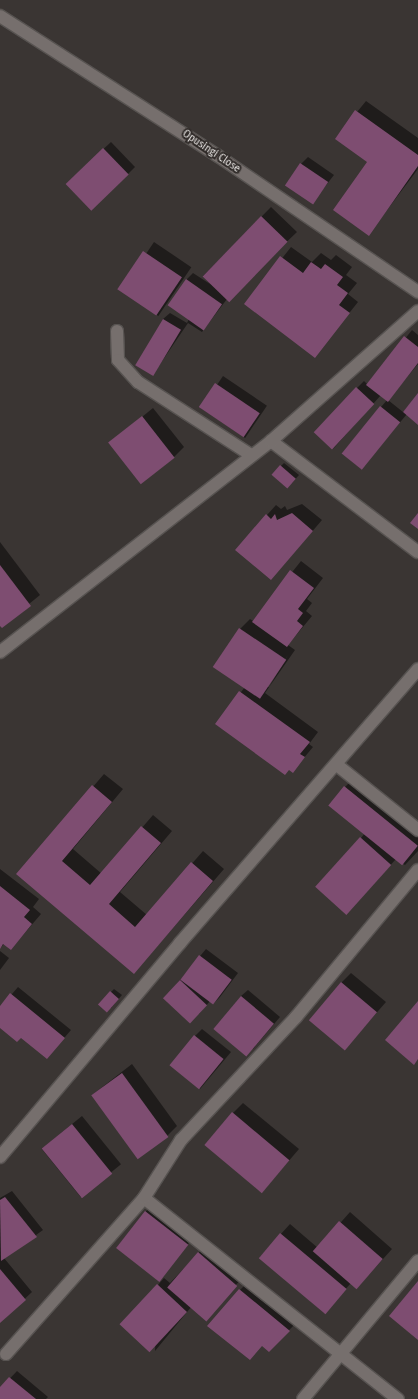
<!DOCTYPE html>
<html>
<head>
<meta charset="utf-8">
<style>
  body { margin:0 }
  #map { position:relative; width:418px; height:1399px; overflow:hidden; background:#3a3533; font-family:"Fira Sans",sans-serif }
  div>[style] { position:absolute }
  .shadow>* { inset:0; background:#0007; transform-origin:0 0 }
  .building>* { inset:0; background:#7e4d71; transform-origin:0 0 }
  .roads { filter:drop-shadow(1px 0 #575351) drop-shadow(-1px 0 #575351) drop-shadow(0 1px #575351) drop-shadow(0 -1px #575351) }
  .street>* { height:12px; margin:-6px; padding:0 6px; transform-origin:6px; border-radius:6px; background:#766f6d }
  span { translate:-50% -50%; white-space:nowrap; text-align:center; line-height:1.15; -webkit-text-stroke:4px #302b29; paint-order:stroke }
  .street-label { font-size:10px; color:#efecea }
</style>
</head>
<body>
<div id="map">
  <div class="shadow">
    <i style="clip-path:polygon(366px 101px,418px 138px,418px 169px,369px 234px,369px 162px,336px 138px)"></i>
    <i style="clip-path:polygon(111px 142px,135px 167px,128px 174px,66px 184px)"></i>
    <i style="clip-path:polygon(308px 157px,334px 175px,312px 203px,301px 164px)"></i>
    <i style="clip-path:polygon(271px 207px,297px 232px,227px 299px,202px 332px,188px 323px,152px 376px,163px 319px,170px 313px,187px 323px,189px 319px,186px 280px,193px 273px,210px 284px,203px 276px)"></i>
    <i style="left:154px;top:242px;width:45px;height:59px;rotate:34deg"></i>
    <i style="clip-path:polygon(291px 247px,312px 262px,321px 253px,331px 260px,336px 255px,352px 267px,346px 275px,357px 283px,348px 294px,358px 302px,315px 356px,246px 304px)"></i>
    <i style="clip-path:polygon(412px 330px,418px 335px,418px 364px,388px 400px,403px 412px,418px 395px,418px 423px,407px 414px,361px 469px,342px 453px,387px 400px,381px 395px,333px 449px,357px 388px,364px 381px,368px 385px)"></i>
    <i style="left:223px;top:376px;width:53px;height:39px;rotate:34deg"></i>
    <i style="clip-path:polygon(153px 408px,184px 447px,174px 457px,110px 443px)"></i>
    <i style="clip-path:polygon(284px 463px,299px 475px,292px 483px,281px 466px)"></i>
    <i style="clip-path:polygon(302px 504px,322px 520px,280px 569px,267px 515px,276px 505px,281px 509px,285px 506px,287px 510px)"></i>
    <i style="clip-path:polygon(0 542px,40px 595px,2px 626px,0 624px)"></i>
    <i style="clip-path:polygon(evenodd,301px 561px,323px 578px,307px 599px,312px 603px,306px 611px,312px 616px,288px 645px,295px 650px,265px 693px,318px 732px,309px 744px,313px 747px,293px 771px,216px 724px,245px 687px,215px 667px,240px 629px,250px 619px,253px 621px,301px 561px,288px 655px,269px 687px,266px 687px,288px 655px)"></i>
    <i style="clip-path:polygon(104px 774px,123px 789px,73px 849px,102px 874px,153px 815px,172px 831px,120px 892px,147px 915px,203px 851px,224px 869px,134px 973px,18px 874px)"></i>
    <i style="clip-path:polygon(355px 777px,418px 828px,418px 851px,405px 865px,396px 859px,347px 913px,361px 838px,365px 833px,345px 787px)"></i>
    <i style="clip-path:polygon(0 869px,39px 899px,33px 907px,41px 914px,11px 949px,4px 944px,0 948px)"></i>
    <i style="clip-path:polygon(206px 949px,238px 973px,220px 997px,213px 1004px,210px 1001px,199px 1014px,165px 998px)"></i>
    <i style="clip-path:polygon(0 951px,9px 958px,0 970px)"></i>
    <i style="clip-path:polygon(351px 973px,386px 1002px,344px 1050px,341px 983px)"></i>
    <i style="clip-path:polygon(18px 987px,71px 1030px,47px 1058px,21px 1037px,0 1027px,0 1008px)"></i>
    <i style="clip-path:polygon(114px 989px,122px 995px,111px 1008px,111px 992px)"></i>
    <i style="clip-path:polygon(248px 990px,280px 1017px,253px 1049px,241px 996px)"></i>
    <i style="clip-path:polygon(202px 1029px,231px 1052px,200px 1089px,195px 1036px)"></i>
    <i style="clip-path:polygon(132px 1064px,177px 1126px,167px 1136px,92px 1095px)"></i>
    <i style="clip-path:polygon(243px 1103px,299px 1149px,263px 1191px,233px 1113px)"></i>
    <i style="left:82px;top:1116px;width:62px;height:52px;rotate:51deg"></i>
    <i style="clip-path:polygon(12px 1191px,43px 1230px,4px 1258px,32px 1292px,0 1322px,0 1198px)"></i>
    <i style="clip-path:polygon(152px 1204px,194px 1237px,165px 1271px,117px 1247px)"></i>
    <i style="clip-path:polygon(350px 1212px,392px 1249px,357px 1288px,351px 1283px,324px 1313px,260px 1257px,290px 1224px,318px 1248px)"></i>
    <i style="clip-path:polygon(205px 1246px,243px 1278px,203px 1316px,192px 1306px,155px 1351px,158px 1285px,164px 1278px,170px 1283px)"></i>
    <i style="clip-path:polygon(247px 1283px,296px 1323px,269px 1351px,240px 1290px)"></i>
    <i style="clip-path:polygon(17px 1371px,48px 1397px,46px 1399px,0 1399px,0 1389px)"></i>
  </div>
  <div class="building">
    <i style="clip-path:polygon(355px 110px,418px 155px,418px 166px,369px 236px,333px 210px,367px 162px,335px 139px)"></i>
    <i style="left:103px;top:148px;width:37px;height:52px;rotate:46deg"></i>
    <i style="left:300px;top:163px;width:34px;height:27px;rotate:34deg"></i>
    <i style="left:261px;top:216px;width:37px;height:84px;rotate:44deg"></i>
    <i style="left:143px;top:251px;width:47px;height:46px;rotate:34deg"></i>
    <i style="clip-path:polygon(280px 256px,303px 273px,311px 262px,321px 269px,325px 264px,343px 277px,337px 285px,348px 293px,339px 305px,350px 313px,315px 358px,244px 304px)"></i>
    <i style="left:186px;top:279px;width:44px;height:32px;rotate:35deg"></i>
    <i style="left:163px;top:319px;width:21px;height:54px;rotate:31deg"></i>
    <i style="clip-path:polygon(404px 336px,418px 347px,418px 363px,388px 402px,366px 385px)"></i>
    <i style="left:215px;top:383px;width:54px;height:29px;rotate:34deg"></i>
    <i style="left:356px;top:387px;width:25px;height:62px;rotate:43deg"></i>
    <i style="clip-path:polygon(418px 393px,418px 425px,403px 412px)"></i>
    <i style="left:380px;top:406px;width:26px;height:61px;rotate:39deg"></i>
    <i style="left:142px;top:416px;width:53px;height:43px;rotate:52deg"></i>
    <i style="left:280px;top:465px;width:21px;height:13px;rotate:41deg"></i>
    <i style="clip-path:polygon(292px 513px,313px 531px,271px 580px,235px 550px,266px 514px,271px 519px,275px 514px,277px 520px)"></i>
    <i style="clip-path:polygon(418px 513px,418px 529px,410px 523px)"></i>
    <i style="clip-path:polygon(0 565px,31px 606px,2px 628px,0 626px)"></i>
    <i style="clip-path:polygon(290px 570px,314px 588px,298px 609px,303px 613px,297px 621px,303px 626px,287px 647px,252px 622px)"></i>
    <i style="left:239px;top:628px;width:57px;height:47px;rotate:34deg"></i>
    <i style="clip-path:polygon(239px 691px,310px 742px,300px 754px,305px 757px,293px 773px,289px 770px,285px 775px,215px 724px)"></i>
    <i style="clip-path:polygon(92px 785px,112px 802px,62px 861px,90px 885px,141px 826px,161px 843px,109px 904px,135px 927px,191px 862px,213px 881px,134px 974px,16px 874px)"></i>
    <i style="left:344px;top:786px;width:95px;height:25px;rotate:39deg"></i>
    <i style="left:360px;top:837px;width:42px;height:67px;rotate:42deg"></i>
    <i style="clip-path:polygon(0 886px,30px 910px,24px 917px,32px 924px,11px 950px,3px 944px,0 949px)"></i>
    <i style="left:199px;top:955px;width:41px;height:31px;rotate:37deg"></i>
    <i style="left:180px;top:980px;width:37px;height:25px;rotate:43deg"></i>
    <i style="left:341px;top:982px;width:47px;height:50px;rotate:40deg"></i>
    <i style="left:110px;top:991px;width:12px;height:18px;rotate:42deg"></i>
    <i style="clip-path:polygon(10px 993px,65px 1038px,47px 1059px,21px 1038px,17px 1042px,0 1028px,0 1006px)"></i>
    <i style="left:241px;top:996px;width:43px;height:43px;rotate:40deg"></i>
    <i style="clip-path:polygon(418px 1001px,418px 1059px,414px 1065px,385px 1040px)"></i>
    <i style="left:194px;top:1035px;width:38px;height:39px;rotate:39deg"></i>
    <i style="left:122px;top:1073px;width:79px;height:38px;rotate:54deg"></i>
    <i style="left:232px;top:1112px;width:75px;height:43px;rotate:40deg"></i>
    <i style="left:72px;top:1124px;width:64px;height:39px;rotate:51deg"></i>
    <i style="clip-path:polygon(5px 1197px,37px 1237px,1px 1261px,0 1200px)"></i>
    <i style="left:145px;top:1211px;width:55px;height:47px;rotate:38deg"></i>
    <i style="left:339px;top:1221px;width:58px;height:40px;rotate:41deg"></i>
    <i style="left:280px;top:1233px;width:87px;height:33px;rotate:40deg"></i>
    <i style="left:198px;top:1252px;width:52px;height:47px;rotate:41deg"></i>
    <i style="clip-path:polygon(0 1269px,26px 1300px,0 1323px)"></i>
    <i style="clip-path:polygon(418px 1281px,418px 1340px,389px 1316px)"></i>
    <i style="left:157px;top:1284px;width:41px;height:55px;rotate:43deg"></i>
    <i style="clip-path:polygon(239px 1289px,290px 1331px,269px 1352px,262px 1346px,250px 1360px,207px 1326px)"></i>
    <i style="clip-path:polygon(9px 1377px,36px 1399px,0 1399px,0 1387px)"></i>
  </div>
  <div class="roads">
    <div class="street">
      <i style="left:0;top:16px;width:259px;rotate:32.7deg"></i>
      <i style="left:218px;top:156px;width:242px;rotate:34.2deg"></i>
      <i style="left:117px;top:331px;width:29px;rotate:88deg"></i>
      <i style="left:118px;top:360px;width:30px;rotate:48deg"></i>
      <i style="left:138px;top:382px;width:135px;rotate:32.9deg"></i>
      <i style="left:271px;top:441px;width:184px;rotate:37.1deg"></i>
      <i style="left:0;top:652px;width:343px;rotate:-37.9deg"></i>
      <i style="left:271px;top:441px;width:196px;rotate:-41.5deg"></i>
      <i style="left:337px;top:765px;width:104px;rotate:38.7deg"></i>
      <i style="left:0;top:1157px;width:280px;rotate:-49.9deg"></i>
      <i style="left:180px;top:943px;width:363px;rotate:-49deg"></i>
      <i style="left:144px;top:1198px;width:324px;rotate:38.4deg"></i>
      <i style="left:6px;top:1354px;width:208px;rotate:-48.5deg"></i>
      <i style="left:144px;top:1198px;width:69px;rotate:-57.5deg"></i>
      <i style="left:181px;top:1140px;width:168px;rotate:-46.9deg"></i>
      <i style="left:296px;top:1017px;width:191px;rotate:-50.3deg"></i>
      <i style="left:303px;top:1399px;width:180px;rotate:-50.2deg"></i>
    </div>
  </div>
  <div class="street-label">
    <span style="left:211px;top:152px;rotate:34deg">Opusingi Close</span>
  </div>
</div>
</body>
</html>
